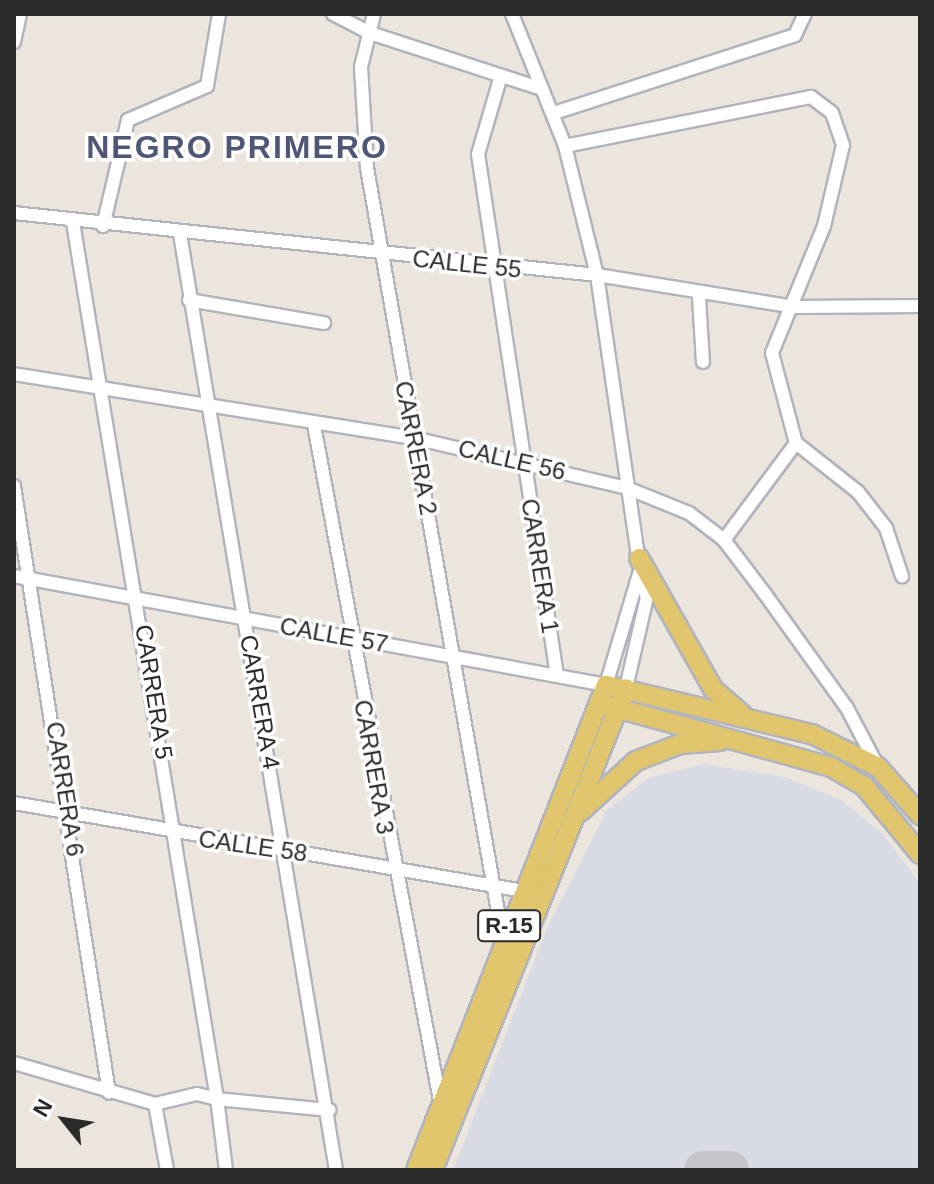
<!DOCTYPE html>
<html>
<head>
<meta charset="utf-8">
<style>
  body { margin:0 }
  #map { position:relative; width:934px; height:1184px; overflow:hidden; background:#ebe5de; font-family:Arial,sans-serif }
  div>[style] { position:absolute }
  .airport>* { inset:0; background:#d9dbe4 }
  .taxiway>* { height:38px; margin:-19px; padding:0 19px; transform-origin:19px; border-radius:19px; background:#c6c4c8 }
  .roads { filter:drop-shadow(2px 0 #b1b4bc) drop-shadow(-2px 0 #b1b4bc) drop-shadow(0 2px #b1b4bc) drop-shadow(0 -2px #b1b4bc) }
  .minor>* { height:12px; margin:-6px; padding:0 6px; transform-origin:6px; border-radius:6px; background:#fff }
  .primary>* { height:18px; margin:-9px; padding:0 9px; transform-origin:9px; border-radius:9px; background:#e1c56d }
  span { translate:-50% -50%; white-space:nowrap; text-align:center; line-height:1.15; -webkit-text-stroke:7px #fff; paint-order:stroke }
  .shield-label span { padding:2px 6px; background:#fff; border:2px solid; border-radius:6px; -webkit-text-stroke-width:0 }
  .shield-label { font-size:22px; color:#2a2a2a; font-weight:700 }
  .street-label { font-size:24px; color:#2a2a2a }
  .district-label { font-size:32px; color:#505776; font-weight:700; letter-spacing:2px }
  .frame { position:absolute; inset:0; border:16px solid #2a2a2a; pointer-events:none }
  .north { position:absolute; left:24px; top:1080px; width:80px; height:80px; -webkit-text-stroke:6px #fff; paint-order:stroke; rotate:300deg; font-size:22px; font-weight:700; line-height:32px; text-align:center; color:#2a2a2a }
  .north::after { content:''; display:block; margin:auto; width:28px; height:36px; background:#2a2a2a; clip-path:polygon(50% 0,100% 100%,50% 72%,0 100%) }
</style>
</head>
<body>
<div id="map">
  <div class="airport">
    <i style="clip-path:polygon(704px 764px,785px 777px,840px 799px,882px 833px,920px 883px,920px 1170px,453px 1170px,547px 928px,606px 811px,648px 778px)"></i>
  </div>
  <div class="taxiway">
    <i style="left:703px;top:1170px;width:27px"></i>
  </div>
  <div class="roads">
    <div class="minor">
      <i style="left:333px;top:14px;width:42px;rotate:27.2deg"></i>
      <i style="left:370px;top:33px;width:181px;rotate:18deg"></i>
      <i style="left:374px;top:14px;width:55px;rotate:103.8deg"></i>
      <i style="left:361px;top:67px;width:101px;rotate:86.6deg"></i>
      <i style="left:367px;top:168px;width:784px;rotate:80.01deg"></i>
      <i style="left:512px;top:14px;width:142px;rotate:68.1deg"></i>
      <i style="left:565px;top:146px;width:133px;rotate:76.1deg"></i>
      <i style="left:597px;top:275px;width:291px;rotate:81.7deg"></i>
      <i style="left:14px;top:42px;width:29px;rotate:-78deg"></i>
      <i style="left:500px;top:79px;width:78px;rotate:106.3deg"></i>
      <i style="left:478px;top:154px;width:528px;rotate:81.39deg"></i>
      <i style="left:554px;top:113px;width:253px;rotate:-17.9deg"></i>
      <i style="left:795px;top:35px;width:23px;rotate:-65deg"></i>
      <i style="left:565px;top:146px;width:251px;rotate:-11.3deg"></i>
      <i style="left:811px;top:97px;width:26px;rotate:37deg"></i>
      <i style="left:832px;top:113px;width:34px;rotate:71deg"></i>
      <i style="left:843px;top:145px;width:83px;rotate:103.2deg"></i>
      <i style="left:824px;top:226px;width:137px;rotate:112.3deg"></i>
      <i style="left:772px;top:353px;width:93px;rotate:75.1deg"></i>
      <i style="left:796px;top:443px;width:121px;rotate:126.6deg"></i>
      <i style="left:14px;top:213px;width:586px;rotate:6.07deg"></i>
      <i style="left:597px;top:275px;width:201px;rotate:9.2deg"></i>
      <i style="left:795px;top:307px;width:125px;rotate:-0.5deg"></i>
      <i style="left:103px;top:226px;width:109px;rotate:-76.7deg"></i>
      <i style="left:128px;top:120px;width:86px;rotate:-23.3deg"></i>
      <i style="left:207px;top:86px;width:73px;rotate:-80.5deg"></i>
      <i style="left:180px;top:234px;width:949px;rotate:80.54deg"></i>
      <i style="left:699px;top:297px;width:65px;rotate:86.5deg"></i>
      <i style="left:189px;top:300px;width:137px;rotate:9.7deg"></i>
      <i style="left:14px;top:374px;width:405px;rotate:9.1deg"></i>
      <i style="left:414px;top:438px;width:219px;rotate:13.2deg"></i>
      <i style="left:627px;top:488px;width:67px;rotate:22deg"></i>
      <i style="left:689px;top:513px;width:44px;rotate:37.6deg"></i>
      <i style="left:724px;top:540px;width:68px;rotate:52.8deg"></i>
      <i style="left:765px;top:594px;width:140px;rotate:54.3deg"></i>
      <i style="left:847px;top:708px;width:67px;rotate:62.3deg"></i>
      <i style="left:314px;top:425px;width:693px;rotate:79.44deg"></i>
      <i style="left:796px;top:443px;width:79px;rotate:38.3deg"></i>
      <i style="left:858px;top:492px;width:46px;rotate:52.1deg"></i>
      <i style="left:886px;top:528px;width:51px;rotate:71.6deg"></i>
      <i style="left:14px;top:486px;width:614px;rotate:81.1deg"></i>
      <i style="left:14px;top:576px;width:602px;rotate:10.43deg"></i>
      <i style="left:606px;top:685px;width:116px;rotate:-73.4deg"></i>
      <i style="left:639px;top:574px;width:24px;rotate:71deg"></i>
      <i style="left:647px;top:597px;width:93px;rotate:103deg"></i>
      <i style="left:14px;top:803px;width:524px;rotate:9.79deg"></i>
      <i style="left:14px;top:1063px;width:147px;rotate:16.2deg"></i>
      <i style="left:155px;top:1104px;width:43px;rotate:-13.4deg"></i>
      <i style="left:197px;top:1094px;width:21px;rotate:14deg"></i>
      <i style="left:217px;top:1099px;width:888px;rotate:-99.33deg"></i>
      <i style="left:155px;top:1104px;width:67px;rotate:79.7deg"></i>
      <i style="left:226px;top:1170px;width:72px;rotate:-97.2deg"></i>
      <i style="left:217px;top:1099px;width:113px;rotate:5.6deg"></i>
    </div>
    <div class="primary">
      <i style="left:639px;top:558px;width:150px;rotate:60.5deg"></i>
      <i style="left:713px;top:689px;width:40px;rotate:41deg"></i>
      <i style="left:606px;top:705px;width:233px;rotate:15.4deg"></i>
      <i style="left:831px;top:767px;width:38px;rotate:30deg"></i>
      <i style="left:864px;top:786px;width:88px;rotate:50.5deg"></i>
      <i style="left:581px;top:811px;width:74px;rotate:-42.3deg"></i>
      <i style="left:636px;top:761px;width:47px;rotate:-21.1deg"></i>
      <i style="left:680px;top:744px;width:40px;rotate:-4.3deg"></i>
      <i style="left:416px;top:1170px;width:521px;rotate:-68.61deg"></i>
      <i style="left:606px;top:685px;width:212px;rotate:13.4deg"></i>
      <i style="left:812px;top:734px;width:74px;rotate:26.6deg"></i>
      <i style="left:878px;top:767px;width:64px;rotate:48.8deg"></i>
      <i style="left:433px;top:1170px;width:519px;rotate:-68.18deg"></i>
    </div>
  </div>
  <div class="shield-label">
    <span style="left:509px;top:926px">R-15</span>
  </div>
  <div class="street-label">
    <span style="left:467px;top:264px;rotate:6deg">CALLE 55</span>
    <span style="left:416px;top:448px;rotate:79deg">CARRERA 2</span>
    <span style="left:512px;top:460px;rotate:13deg">CALLE 56</span>
    <span style="left:540px;top:566px;rotate:81deg">CARRERA 1</span>
    <span style="left:334px;top:635px;rotate:10deg">CALLE 57</span>
    <span style="left:154px;top:692px;rotate:81deg">CARRERA 5</span>
    <span style="left:260px;top:702px;rotate:80deg">CARRERA 4</span>
    <span style="left:374px;top:767px;rotate:80deg">CARRERA 3</span>
    <span style="left:65px;top:789px;rotate:81deg">CARRERA 6</span>
    <span style="left:253px;top:846px;rotate:8deg">CALLE 58</span>
  </div>
  <div class="district-label">
    <span style="left:237px;top:147px">NEGRO PRIMERO</span>
  </div>
  <div class="frame"></div>
  <div class="north">N</div>
</div>
</body>
</html>
